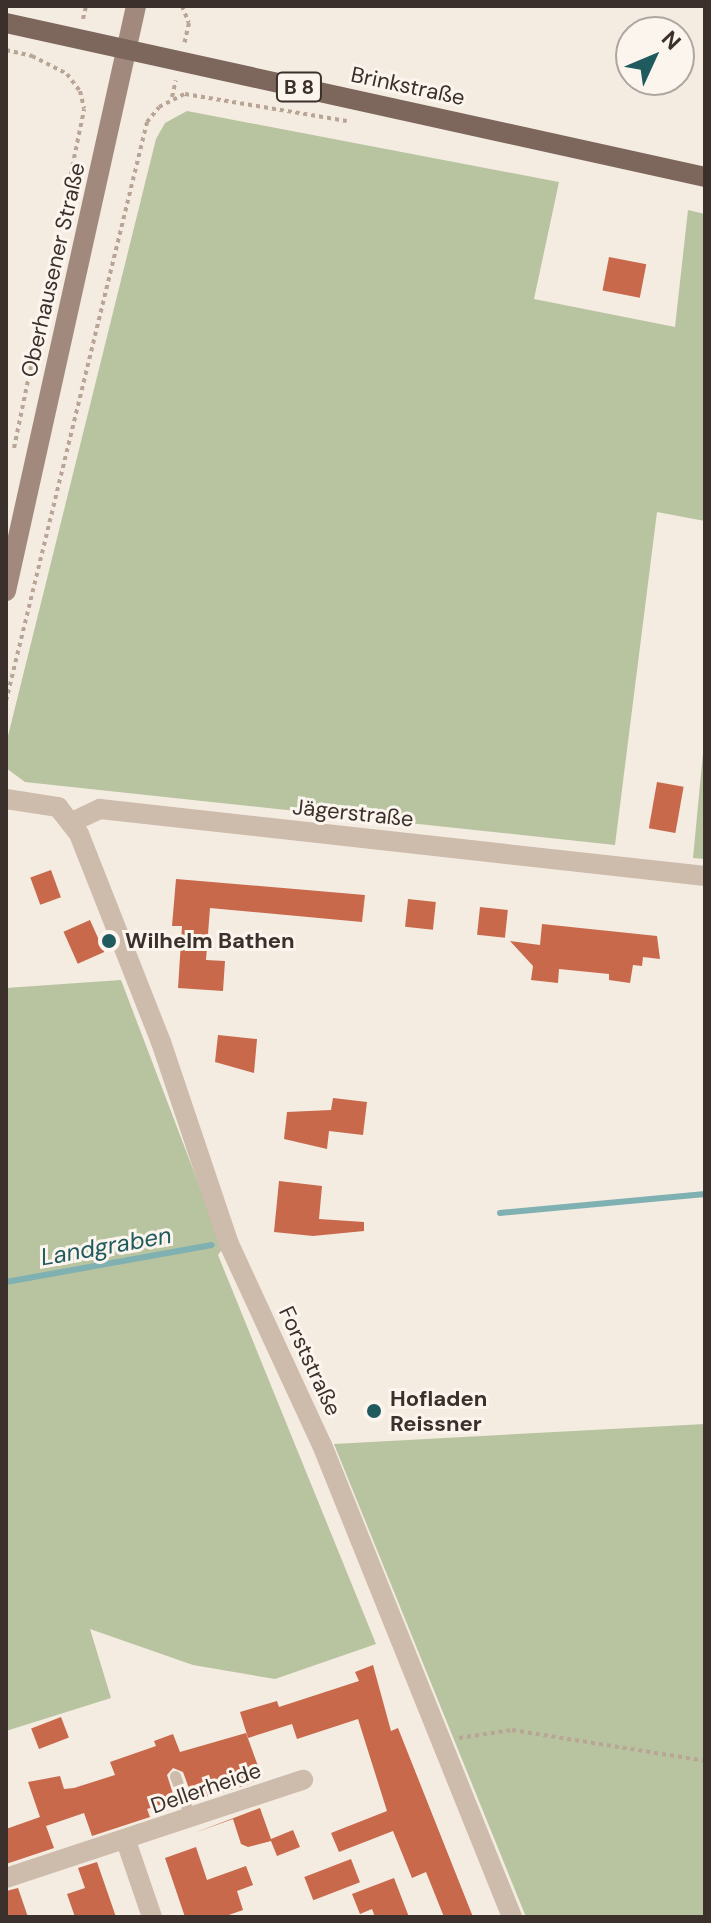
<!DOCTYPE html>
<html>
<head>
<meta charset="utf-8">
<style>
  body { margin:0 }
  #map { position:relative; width:711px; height:1923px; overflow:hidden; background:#f4ebe1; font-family:"DM Sans",sans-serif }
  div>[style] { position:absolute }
  .green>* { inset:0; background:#b8c4a0 }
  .stream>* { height:6px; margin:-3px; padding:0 3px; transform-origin:3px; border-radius:3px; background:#7fb0b2 }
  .building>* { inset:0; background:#c8694b; transform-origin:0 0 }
  .path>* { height:4px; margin-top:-2px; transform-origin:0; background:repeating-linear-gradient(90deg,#b9a596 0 4px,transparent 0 8px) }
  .service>* { height:11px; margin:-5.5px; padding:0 5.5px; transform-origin:5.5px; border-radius:5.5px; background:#cdbbac }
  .minor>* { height:20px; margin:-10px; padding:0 10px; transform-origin:10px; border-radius:10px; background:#cdbbac }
  .tertiary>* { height:20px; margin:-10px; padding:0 10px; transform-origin:10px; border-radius:10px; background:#cdbbac }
  .secondary>* { height:20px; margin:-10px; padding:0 10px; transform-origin:10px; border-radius:10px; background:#a18a7d }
  .primary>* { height:20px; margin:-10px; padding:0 10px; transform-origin:10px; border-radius:10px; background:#7d675c }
  .dots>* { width:22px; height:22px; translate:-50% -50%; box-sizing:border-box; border:4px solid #fbf5ee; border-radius:50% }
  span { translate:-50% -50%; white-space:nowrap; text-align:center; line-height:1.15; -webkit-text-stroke:6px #fbf5ee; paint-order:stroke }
  .shield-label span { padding:2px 6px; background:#fbf5ee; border:2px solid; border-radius:6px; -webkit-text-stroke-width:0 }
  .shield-label { font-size:20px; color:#3b302b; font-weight:700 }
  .street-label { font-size:22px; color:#3b302b }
  .poi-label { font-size:22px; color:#3b302b; font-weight:700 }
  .left { translate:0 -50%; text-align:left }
  .water-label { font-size:24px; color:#1f5a5e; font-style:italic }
  .frame { position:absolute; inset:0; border:8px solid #3b302b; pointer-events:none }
  .north { position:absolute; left:615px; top:16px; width:80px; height:80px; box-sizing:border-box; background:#fbf5ee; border:2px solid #aea6a0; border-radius:50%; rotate:46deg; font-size:22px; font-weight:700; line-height:32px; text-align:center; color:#3b302b }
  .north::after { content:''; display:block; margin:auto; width:28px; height:36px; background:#1f5a5e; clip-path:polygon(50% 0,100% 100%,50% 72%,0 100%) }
</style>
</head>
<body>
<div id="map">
  <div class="green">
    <i style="clip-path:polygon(187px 111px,559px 182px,534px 299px,675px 327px,688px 210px,705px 214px,705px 521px,657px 512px,615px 845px,25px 782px,6px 768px,6px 744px,156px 139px,165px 123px)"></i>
    <i style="clip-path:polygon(705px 732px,705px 859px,693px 858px)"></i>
    <i style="clip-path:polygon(121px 980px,223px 1248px,218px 1255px,376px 1644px,275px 1679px,193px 1665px,90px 1629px,111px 1698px,6px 1731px,6px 988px)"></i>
    <i style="clip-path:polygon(705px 1424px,705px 1917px,526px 1917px,334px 1444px)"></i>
  </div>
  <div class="stream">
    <i style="left:500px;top:1213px;width:206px;rotate:-5.3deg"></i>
    <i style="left:6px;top:1282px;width:209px;rotate:-10.2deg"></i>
  </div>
  <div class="building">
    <i style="left:609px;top:257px;width:38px;height:34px;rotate:11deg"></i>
    <i style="left:657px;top:782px;width:27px;height:47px;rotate:10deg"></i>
    <i style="left:51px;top:870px;width:29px;height:22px;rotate:70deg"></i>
    <i style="clip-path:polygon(176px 879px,365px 895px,362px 922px,210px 908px,206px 960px,225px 961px,223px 991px,178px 988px,182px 926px,172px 926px)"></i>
    <i style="left:408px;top:899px;width:28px;height:28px;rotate:6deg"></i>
    <i style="left:480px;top:907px;width:28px;height:28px;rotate:6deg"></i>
    <i style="left:90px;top:920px;width:35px;height:29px;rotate:66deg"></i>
    <i style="clip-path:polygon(542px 924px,657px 936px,660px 959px,643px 957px,642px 966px,633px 965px,630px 983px,609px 980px,609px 974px,559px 969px,558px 983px,531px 980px,533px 966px,510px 941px,540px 945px)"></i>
    <i style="clip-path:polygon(218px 1035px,257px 1039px,254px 1073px,215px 1062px)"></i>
    <i style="clip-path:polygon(333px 1098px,367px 1102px,363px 1135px,329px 1131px,327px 1149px,284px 1139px,287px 1112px,331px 1110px)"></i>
    <i style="clip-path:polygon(279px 1181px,322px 1186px,319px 1219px,364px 1222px,364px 1231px,313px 1236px,274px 1232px)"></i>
    <i style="clip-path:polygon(373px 1665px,391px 1731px,398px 1728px,473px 1917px,444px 1917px,426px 1872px,412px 1878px,393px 1831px,339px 1852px,331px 1833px,387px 1811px,358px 1719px,297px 1739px,292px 1724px,248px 1738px,240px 1712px,277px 1701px,279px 1707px,359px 1681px,355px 1672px)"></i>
    <i style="left:61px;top:1717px;width:22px;height:32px;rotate:69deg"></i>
    <i style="clip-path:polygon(246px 1733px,262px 1777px,252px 1783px,194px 1802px,183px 1772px,173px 1768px,167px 1775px,175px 1800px,147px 1809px,150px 1817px,92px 1836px,84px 1813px,46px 1826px,54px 1848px,6px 1864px,6px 1829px,40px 1817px,28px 1782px,60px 1776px,64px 1789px,74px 1788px,115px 1775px,110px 1762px,156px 1746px,154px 1741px,173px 1734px,180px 1752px)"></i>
    <i style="clip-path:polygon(260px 1808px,271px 1839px,293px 1830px,300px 1847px,277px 1856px,271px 1841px,248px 1847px,241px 1844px,233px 1819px,194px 1833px)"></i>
    <i style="clip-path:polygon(196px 1847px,207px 1880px,246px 1866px,253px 1885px,237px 1891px,243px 1910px,223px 1917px,185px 1917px,165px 1858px)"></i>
    <i style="left:351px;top:1859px;width:25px;height:50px;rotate:69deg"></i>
    <i style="clip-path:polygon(97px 1862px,116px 1917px,75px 1917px,67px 1894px,85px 1888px,78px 1868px)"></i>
    <i style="clip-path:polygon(394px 1878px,409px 1917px,375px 1917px,372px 1909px,360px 1914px,352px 1894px)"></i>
    <i style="clip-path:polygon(18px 1888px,28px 1917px,6px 1917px,6px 1891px)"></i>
  </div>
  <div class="path">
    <i style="left:182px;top:6px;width:18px;rotate:68deg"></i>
    <i style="left:189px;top:23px;width:22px;rotate:103deg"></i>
    <i style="left:83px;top:19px;width:13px;rotate:-77deg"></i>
    <i style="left:6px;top:50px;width:27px;rotate:13deg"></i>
    <i style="left:32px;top:56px;width:39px;rotate:27deg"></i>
    <i style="left:67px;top:74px;width:21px;rotate:53deg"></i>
    <i style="left:80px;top:91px;width:18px;rotate:77deg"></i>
    <i style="left:172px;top:97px;width:17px;rotate:-77deg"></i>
    <i style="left:14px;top:448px;width:346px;rotate:-78.3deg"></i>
    <i style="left:6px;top:701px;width:596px;rotate:-76.31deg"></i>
    <i style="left:147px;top:122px;width:19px;rotate:-51deg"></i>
    <i style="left:159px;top:107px;width:29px;rotate:-27deg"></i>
    <i style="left:185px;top:94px;width:164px;rotate:9.5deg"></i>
    <i style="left:459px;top:1738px;width:54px;rotate:-8.6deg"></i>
    <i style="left:512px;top:1730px;width:195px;rotate:9.1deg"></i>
  </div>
  <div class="service">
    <i style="left:175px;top:1776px;width:46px;rotate:69.6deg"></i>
  </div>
  <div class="minor">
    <i style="left:72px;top:822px;width:31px;rotate:-25deg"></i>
    <i style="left:100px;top:809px;width:609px;rotate:6.32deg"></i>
    <i style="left:126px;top:1841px;width:80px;rotate:71.1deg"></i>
    <i style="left:6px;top:1878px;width:313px;rotate:-18.3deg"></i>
  </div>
  <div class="tertiary">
    <i style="left:6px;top:799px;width:53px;rotate:8.7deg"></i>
    <i style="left:58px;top:807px;width:34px;rotate:52deg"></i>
    <i style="left:79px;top:834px;width:224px;rotate:68.5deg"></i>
    <i style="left:161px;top:1042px;width:213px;rotate:71.4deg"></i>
    <i style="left:229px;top:1244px;width:221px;rotate:65.2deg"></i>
    <i style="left:322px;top:1445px;width:509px;rotate:68.07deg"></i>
  </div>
  <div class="secondary">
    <i style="left:6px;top:591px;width:599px;rotate:-77.47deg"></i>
  </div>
  <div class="primary">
    <i style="left:6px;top:23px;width:716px;rotate:12.42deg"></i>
  </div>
  <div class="dots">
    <i style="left:109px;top:941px;background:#1f5a5e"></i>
    <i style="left:374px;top:1411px;background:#1f5a5e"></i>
  </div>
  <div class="shield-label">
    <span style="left:299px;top:87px">B 8</span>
  </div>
  <div class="street-label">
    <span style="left:408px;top:86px;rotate:12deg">Brinkstraße</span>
    <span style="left:53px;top:270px;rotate:-77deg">Oberhausener Straße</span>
    <span style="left:353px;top:813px;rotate:6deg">Jägerstraße</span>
    <span style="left:310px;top:1361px;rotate:65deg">Forststraße</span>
    <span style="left:206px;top:1788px;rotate:-19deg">Dellerheide</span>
  </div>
  <div class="poi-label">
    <span class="left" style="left:125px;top:941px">Wilhelm Bathen</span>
    <span class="left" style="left:390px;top:1411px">Hofladen<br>Reissner</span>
  </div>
  <div class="water-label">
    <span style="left:106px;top:1246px;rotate:-10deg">Landgraben</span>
  </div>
  <div class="frame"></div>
  <div class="north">N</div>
</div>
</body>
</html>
